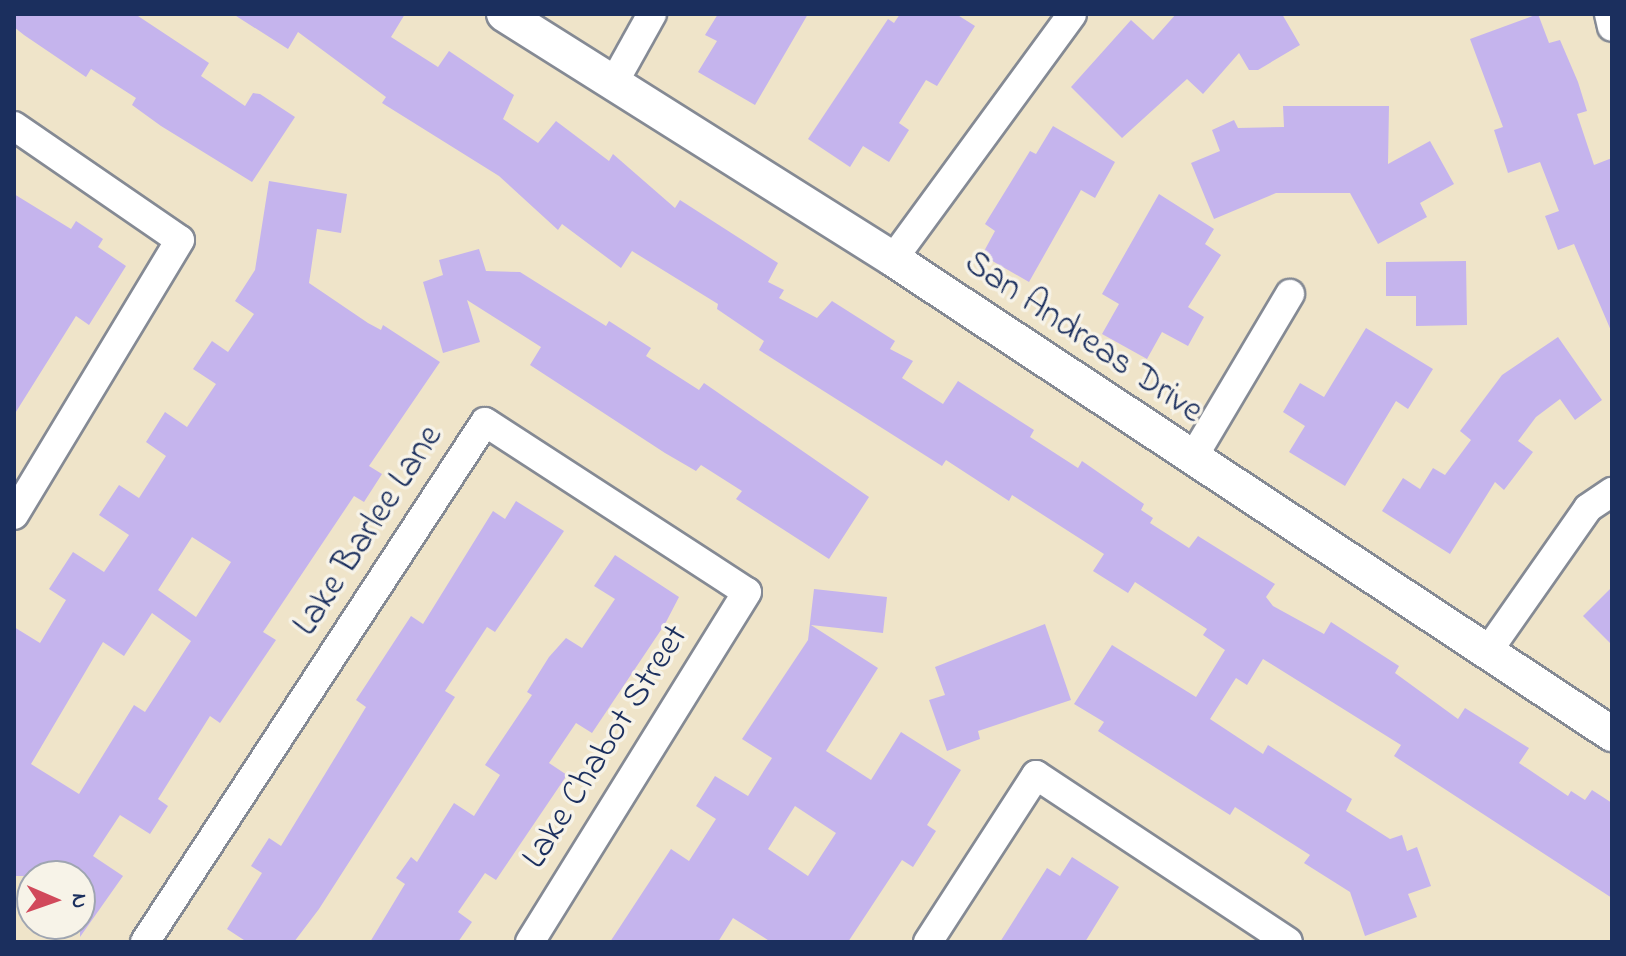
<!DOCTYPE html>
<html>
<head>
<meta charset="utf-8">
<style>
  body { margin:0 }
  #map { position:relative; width:1626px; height:956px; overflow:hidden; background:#efe4c9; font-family:"Indie Flower",sans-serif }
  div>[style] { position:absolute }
  .building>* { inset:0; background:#c5b4ed }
  .roads { filter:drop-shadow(2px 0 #858a94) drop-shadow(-2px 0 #858a94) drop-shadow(0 2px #858a94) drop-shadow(0 -2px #858a94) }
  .minor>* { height:28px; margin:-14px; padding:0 14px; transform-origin:14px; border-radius:14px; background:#fff }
  .tertiary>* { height:34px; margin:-17px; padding:0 17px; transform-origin:17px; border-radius:17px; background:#fff }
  span { translate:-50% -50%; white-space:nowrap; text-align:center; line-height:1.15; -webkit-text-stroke:7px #f7f3e8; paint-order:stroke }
  .street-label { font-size:36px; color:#1b2f5e }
  .frame { position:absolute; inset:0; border:16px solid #1b2f5e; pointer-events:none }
  .north { position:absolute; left:16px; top:860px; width:80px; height:80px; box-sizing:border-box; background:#f7f3e8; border:2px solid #9fa5b1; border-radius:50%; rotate:92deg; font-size:22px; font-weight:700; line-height:32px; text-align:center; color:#1b2f5e }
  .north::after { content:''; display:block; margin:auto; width:28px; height:36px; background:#d1495b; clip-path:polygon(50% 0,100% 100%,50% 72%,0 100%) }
</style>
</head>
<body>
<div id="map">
  <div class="building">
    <i style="clip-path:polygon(14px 14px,135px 14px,209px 63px,201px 76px,245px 106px,253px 93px,260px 94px,295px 117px,252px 182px,161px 126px,132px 105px,136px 98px,91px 69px,86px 77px,24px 35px,14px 27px)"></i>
    <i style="clip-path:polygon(233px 14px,405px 14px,391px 37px,438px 67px,449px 51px,514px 95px,503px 119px,538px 143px,556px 121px,609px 161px,613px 154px,675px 208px,680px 200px,778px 263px,768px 282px,784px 290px,779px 298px,817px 318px,832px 301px,895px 341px,890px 349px,913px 361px,902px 378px,943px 404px,958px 381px,1034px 430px,1030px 437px,1078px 468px,1082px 461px,1144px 504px,1141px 510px,1153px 518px,1150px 523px,1189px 548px,1198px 536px,1275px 584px,1266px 597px,1273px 606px,1324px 634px,1331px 622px,1399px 666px,1395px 673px,1458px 719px,1465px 708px,1529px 748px,1519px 763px,1568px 796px,1571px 791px,1585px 800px,1592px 790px,1612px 803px,1612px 898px,1394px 756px,1401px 745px,1263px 659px,1247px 685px,1236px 678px,1210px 719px,1263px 754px,1268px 745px,1352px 799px,1346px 811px,1390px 839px,1402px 835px,1407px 851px,1417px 847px,1431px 886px,1408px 894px,1417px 917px,1365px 936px,1350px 892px,1304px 863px,1310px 855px,1235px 807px,1230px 815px,1203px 798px,1098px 731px,1104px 722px,1074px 704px,1112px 645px,1196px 697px,1225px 650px,1203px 635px,1207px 629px,1135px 582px,1128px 593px,1093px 571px,1104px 554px,1012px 495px,1009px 501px,946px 460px,942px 466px,759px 350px,764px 341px,717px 309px,718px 304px,632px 251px,621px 268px,562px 224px,558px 230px,499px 176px,382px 103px,386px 97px,298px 32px,288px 49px)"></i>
    <i style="clip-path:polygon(718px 14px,808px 14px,755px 105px,698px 72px,717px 41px,705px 35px)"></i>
    <i style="clip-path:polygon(900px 14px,956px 14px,975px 26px,937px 86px,926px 80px,899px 123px,909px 130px,889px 162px,863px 146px,850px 167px,808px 139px,888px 19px,894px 23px)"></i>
    <i style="clip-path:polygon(1176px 14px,1282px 14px,1300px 45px,1258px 70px,1249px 70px,1239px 53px,1203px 94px,1187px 79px,1122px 138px,1071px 87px,1131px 20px,1153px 40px)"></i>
    <i style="clip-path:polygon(1538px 14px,1549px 43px,1560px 40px,1578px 82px,1587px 111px,1577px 114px,1594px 165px,1612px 158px,1612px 333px,1574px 244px,1558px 250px,1545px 216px,1559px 211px,1540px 162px,1508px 173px,1494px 130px,1503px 127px,1470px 39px)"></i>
    <i style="clip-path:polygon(1283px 106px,1389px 106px,1388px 164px,1430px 141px,1454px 184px,1420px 203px,1427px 217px,1378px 244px,1350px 193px,1276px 193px,1214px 219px,1191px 163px,1220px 151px,1212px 130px,1234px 120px,1238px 128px,1284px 127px)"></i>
    <i style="clip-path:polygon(1053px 126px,1115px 162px,1095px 198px,1081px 190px,1029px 282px,982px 255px,995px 231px,985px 224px,1030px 151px,1036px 154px)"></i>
    <i style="clip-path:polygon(evenodd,269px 181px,347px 194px,341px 233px,317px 229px,309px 283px,368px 323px,381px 330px,383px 325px,440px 362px,369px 466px,382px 474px,364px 502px,354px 496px,263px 632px,276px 640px,257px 668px,220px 723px,210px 716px,158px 799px,168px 806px,150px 834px,120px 815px,93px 856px,123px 876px,80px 937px,80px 876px,14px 876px,14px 627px,40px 643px,66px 600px,49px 589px,73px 552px,104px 572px,129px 535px,99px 515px,119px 485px,139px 498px,166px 456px,146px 442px,165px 412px,187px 427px,216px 384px,193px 369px,212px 341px,228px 352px,254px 314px,235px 301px,255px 270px,269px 181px,192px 537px,231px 562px,196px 617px,158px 590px,192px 537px,269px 181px,152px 613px,191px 641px,145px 712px,134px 705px,79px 794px,31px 764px,103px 642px,124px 656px,152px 613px)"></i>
    <i style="clip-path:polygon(14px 194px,71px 229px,76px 221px,103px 239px,98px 247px,126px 266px,89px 325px,76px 316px,14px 415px)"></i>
    <i style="clip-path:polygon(1159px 194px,1214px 229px,1205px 244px,1221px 255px,1188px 307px,1204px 317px,1188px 346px,1162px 332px,1147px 359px,1102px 334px,1119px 304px,1102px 294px)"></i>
    <i style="clip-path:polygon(479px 249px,486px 271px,520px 272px,606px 326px,609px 321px,651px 348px,646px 356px,699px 390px,704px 383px,869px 497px,829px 559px,736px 499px,742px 491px,701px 465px,696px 471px,665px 453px,530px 365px,541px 347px,467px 300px,480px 342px,443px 353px,423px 282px,443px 275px,439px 260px)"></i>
    <i style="clip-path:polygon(1466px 261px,1467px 325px,1416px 326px,1416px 296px,1386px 296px,1386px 262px)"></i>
    <i style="clip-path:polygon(1366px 328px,1433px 369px,1408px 409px,1396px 401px,1345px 486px,1289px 452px,1305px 426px,1283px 412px,1300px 383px,1324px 397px)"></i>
    <i style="clip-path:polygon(1558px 337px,1602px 400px,1575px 420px,1560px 399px,1536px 417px,1518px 441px,1533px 452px,1504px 490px,1495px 482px,1450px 554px,1382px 511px,1403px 478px,1420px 489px,1433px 468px,1445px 475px,1471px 440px,1460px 431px,1502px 375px)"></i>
    <i style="clip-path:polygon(516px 501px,564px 531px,495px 632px,487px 627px,445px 691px,455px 697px,319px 909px,294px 942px,247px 942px,227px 929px,262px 873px,251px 866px,269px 838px,281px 846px,366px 707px,356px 700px,411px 616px,423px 624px,493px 511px,505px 519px)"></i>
    <i style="clip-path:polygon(615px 555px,679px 597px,665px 624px,592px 733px,576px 723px,549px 763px,567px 775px,496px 880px,485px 873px,458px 912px,472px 922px,458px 942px,370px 942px,405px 884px,396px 878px,411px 857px,417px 862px,454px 803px,474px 816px,500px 775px,485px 765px,532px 695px,527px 692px,549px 657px,566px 638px,582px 648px,615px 599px,594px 586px)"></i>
    <i style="clip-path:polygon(1612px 587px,1612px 645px,1583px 616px)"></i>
    <i style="clip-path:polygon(evenodd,814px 589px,887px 597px,883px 633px,811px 625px,878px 668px,826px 751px,871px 780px,901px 732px,961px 770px,927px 825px,936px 831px,913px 867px,902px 860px,848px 942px,771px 942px,733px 918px,718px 942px,610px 942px,671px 849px,689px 861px,716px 819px,696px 806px,715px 776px,748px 796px,772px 758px,742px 739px,808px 640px,814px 589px,795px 806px,836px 833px,808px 876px,768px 849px,795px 806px)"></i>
    <i style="clip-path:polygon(1045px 624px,1071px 700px,978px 731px,980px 739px,947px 751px,929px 700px,945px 695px,935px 667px)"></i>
    <i style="clip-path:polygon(1072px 857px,1119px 887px,1085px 942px,1000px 942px,1047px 868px,1060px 876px)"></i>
  </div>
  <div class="roads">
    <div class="minor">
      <i style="left:1609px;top:14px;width:13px;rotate:77deg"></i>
      <i style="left:613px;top:84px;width:80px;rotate:-60.9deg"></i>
      <i style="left:14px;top:126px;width:201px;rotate:34.5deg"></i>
      <i style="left:180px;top:240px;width:321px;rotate:121.1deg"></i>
      <i style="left:893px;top:259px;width:303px;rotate:-53.8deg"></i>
      <i style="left:1192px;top:459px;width:192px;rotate:-59.3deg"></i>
      <i style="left:1488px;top:651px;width:174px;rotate:-55deg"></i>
      <i style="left:1588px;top:508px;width:29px;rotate:-34deg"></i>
      <i style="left:145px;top:942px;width:621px;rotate:-56.82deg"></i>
      <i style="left:485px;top:422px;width:312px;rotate:33deg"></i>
      <i style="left:747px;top:592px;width:412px;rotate:121.8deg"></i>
      <i style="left:928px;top:942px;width:199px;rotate:-57.1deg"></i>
      <i style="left:1036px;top:775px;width:302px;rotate:33.5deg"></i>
    </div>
    <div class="tertiary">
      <i style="left:504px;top:14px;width:460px;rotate:32.2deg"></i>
      <i style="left:893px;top:259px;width:862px;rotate:33.45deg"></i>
    </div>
  </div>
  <div class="street-label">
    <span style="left:1083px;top:338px;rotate:34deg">San Andreas Drive</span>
    <span style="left:369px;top:531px;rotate:-57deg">Lake Barlee Lane</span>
    <span style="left:606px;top:747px;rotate:-58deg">Lake Chabot Street</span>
  </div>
  <div class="frame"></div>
  <div class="north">N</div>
</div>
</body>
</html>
